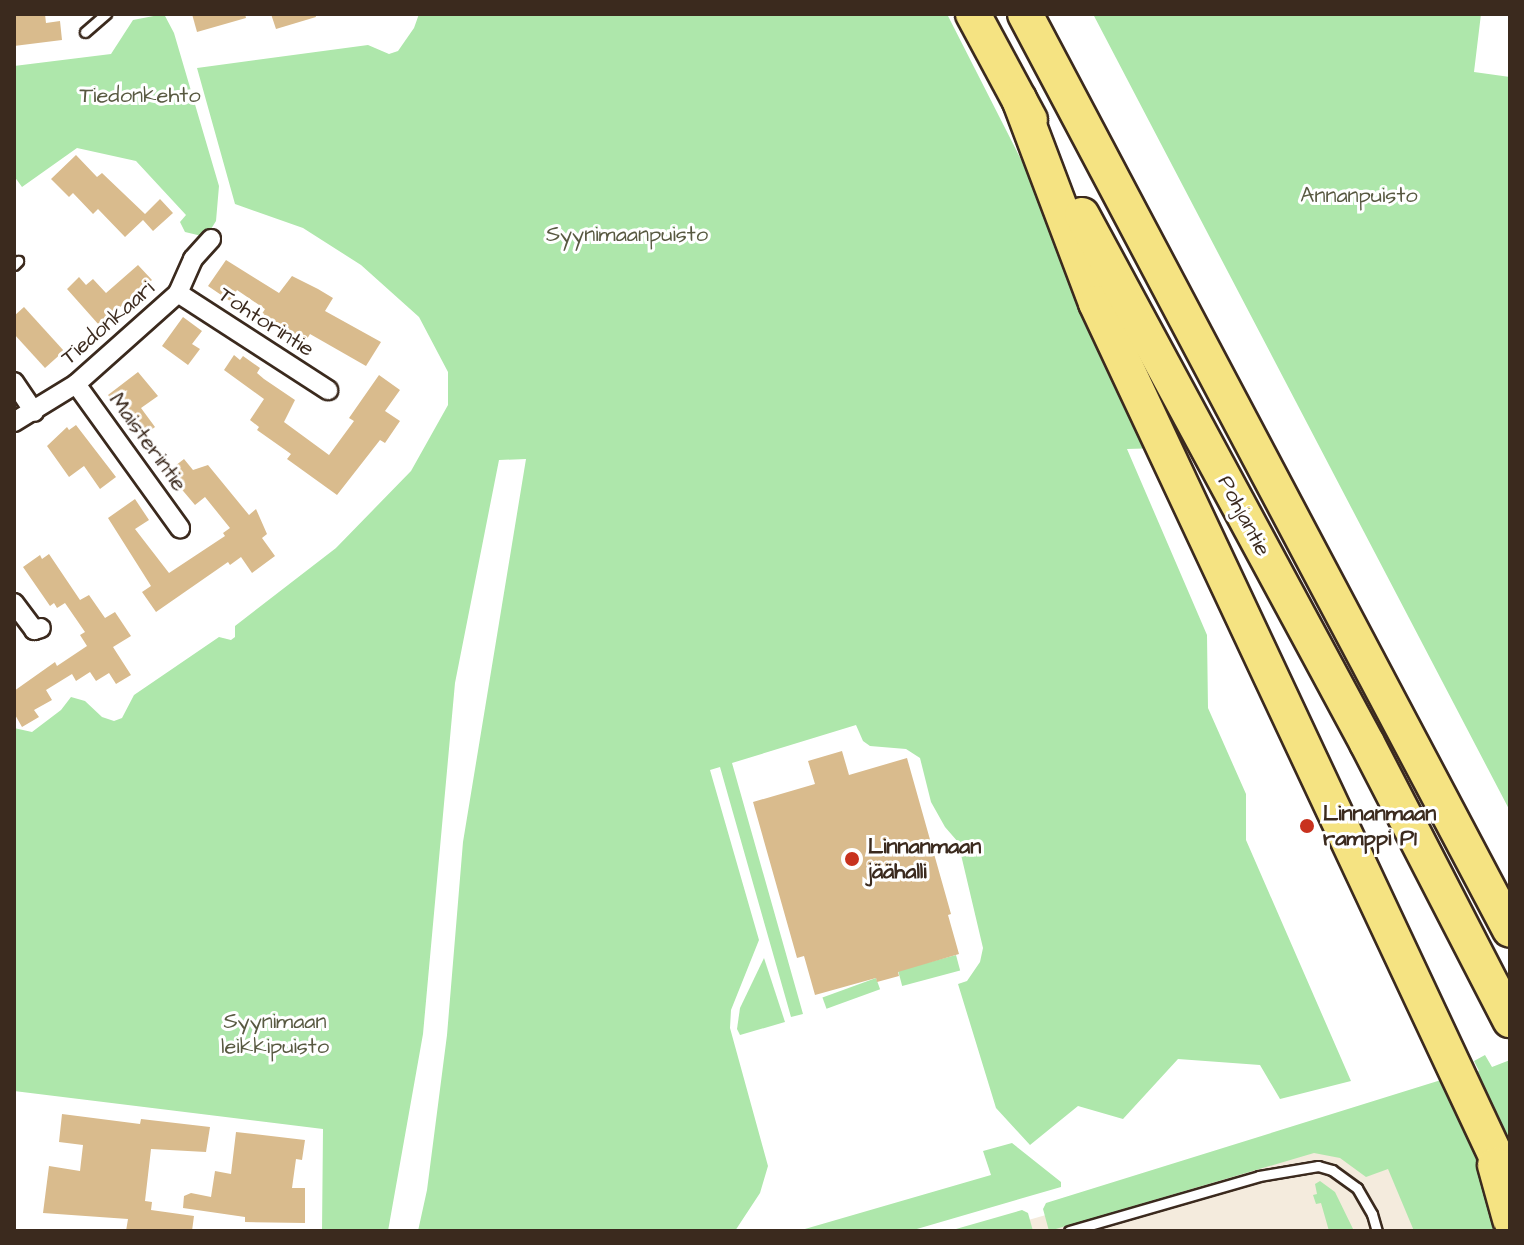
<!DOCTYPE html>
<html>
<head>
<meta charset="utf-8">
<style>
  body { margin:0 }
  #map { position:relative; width:1524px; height:1245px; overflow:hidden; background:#fff; font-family:"Architects Daughter",sans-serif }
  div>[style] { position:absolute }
  .built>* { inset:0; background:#f4ebdd }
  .green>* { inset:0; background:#aee7ab; transform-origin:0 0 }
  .building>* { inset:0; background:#d9bb8d }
  .roads { filter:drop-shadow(2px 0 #3b2a1e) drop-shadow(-2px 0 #3b2a1e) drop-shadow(0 2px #3b2a1e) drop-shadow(0 -2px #3b2a1e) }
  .service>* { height:9px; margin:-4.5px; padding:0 4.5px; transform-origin:4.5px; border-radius:4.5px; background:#fff }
  .minor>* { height:18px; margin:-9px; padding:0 9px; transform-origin:9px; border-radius:9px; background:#fff }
  .motorway>* { height:34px; margin:-17px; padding:0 17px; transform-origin:17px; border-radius:17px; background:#f5e382 }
  .dots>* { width:22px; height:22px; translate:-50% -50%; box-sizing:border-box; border:4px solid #fff; border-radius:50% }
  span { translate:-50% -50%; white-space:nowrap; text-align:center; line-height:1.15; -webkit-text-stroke:6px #fff; paint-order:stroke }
  .park-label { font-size:22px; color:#585941 }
  .street-label { font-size:22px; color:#3b2a1e }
  .poi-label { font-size:22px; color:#3b2a1e; font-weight:700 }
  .left { translate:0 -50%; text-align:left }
  .frame { position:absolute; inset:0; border:16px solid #3b2a1e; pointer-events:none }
</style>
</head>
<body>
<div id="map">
  <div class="built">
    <i style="clip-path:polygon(1369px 1123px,1415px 1231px,990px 1231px)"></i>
  </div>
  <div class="green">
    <i style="clip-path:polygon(164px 14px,174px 33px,219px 186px,216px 221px,206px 237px,185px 232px,180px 222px,186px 215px,136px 161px,77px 148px,22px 187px,14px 176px,14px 66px,111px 54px,133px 20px)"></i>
    <i style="clip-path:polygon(419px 14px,947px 14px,1094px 303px,1160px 448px,1127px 449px,1207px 635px,1208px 708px,1246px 794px,1246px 840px,1351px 1081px,1280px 1099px,1260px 1065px,1178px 1059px,1123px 1119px,1078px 1106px,1030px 1145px,996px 1108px,958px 984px,967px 981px,980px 962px,983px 948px,958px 842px,945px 827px,931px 802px,920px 758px,906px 749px,870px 746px,863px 741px,856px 725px,732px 763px,803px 1014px,791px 1017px,720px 767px,710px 770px,759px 940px,731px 1010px,730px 1028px,768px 1166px,760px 1193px,735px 1231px,418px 1231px,427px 1190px,447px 1035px,463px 842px,526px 459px,499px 460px,455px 683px,423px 1034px,388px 1231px,322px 1231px,323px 1129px,14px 1091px,14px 728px,32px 732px,61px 710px,71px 697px,85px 701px,102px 717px,114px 721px,122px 718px,134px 695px,219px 637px,231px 640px,235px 637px,235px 626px,336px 548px,411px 471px,448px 405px,448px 372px,419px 317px,361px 265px,303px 228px,235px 204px,197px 68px,368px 45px,389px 54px,398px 51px,414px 28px)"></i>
    <i style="clip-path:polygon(1093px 14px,1481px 14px,1474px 72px,1510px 77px,1510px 811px)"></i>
    <i style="left:956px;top:955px;width:16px;height:60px;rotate:75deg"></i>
    <i style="clip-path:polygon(764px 958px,785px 1022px,740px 1035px,737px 1029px,740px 1008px)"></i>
    <i style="left:876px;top:978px;width:12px;height:57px;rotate:70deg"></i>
    <i style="clip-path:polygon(1485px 1055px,1492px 1067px,1510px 1060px,1510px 1156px,1470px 1075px,1479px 1071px,1474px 1061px)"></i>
    <i style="clip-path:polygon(1441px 1080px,1445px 1086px,1452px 1082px,1507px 1231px,1414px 1231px,1388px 1169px,1366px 1177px,1340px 1158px,1314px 1153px,1049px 1231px,1043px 1209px,1046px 1203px)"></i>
    <i style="clip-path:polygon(1012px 1143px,1061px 1182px,1061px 1187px,910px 1231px,798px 1231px,991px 1175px,983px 1151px)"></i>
    <i style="clip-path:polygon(1320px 1181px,1335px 1192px,1354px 1231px,1329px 1231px,1321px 1203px,1316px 1204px,1313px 1195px,1317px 1194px,1315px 1184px)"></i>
    <i style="clip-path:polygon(1022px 1210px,1028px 1213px,1033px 1231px,949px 1231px)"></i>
  </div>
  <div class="building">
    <i style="clip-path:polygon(14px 14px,45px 14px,46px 23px,60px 21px,62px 40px,14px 46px)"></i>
    <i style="clip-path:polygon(192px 14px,245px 14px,246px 18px,197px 32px)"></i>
    <i style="clip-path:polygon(271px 14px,315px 14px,316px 17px,276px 29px)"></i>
    <i style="clip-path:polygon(76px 155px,97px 177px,102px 173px,145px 214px,160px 199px,173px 213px,153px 231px,143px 220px,125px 237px,98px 209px,93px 214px,73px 193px,69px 197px,51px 179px)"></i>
    <i style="clip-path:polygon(226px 260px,279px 293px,292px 276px,318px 289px,333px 298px,325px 311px,381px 342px,366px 366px,310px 334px,307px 339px,298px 333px,295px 338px,260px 317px,265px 309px,237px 290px,230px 301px,208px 286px)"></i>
    <i style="clip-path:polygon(138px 265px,152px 280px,99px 325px,67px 289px,79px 277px,86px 285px,93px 279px,106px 293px)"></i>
    <i style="clip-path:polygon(24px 307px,64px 351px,45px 368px,14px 334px,14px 316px)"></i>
    <i style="clip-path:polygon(183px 317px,202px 331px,192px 344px,200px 349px,188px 365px,162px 346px)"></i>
    <i style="clip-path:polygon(234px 355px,240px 360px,243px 356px,260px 368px,257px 373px,264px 379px,295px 400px,284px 422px,329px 455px,354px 421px,349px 418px,379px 375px,400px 390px,385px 411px,400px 421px,385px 443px,380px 440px,337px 495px,287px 459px,291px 454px,257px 430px,259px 427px,250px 420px,264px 399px,224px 370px)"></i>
    <i style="clip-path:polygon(138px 372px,158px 396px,141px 408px,155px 427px,140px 438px,108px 395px)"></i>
    <i style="clip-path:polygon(76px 425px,116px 477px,100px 489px,84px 466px,69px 477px,47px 446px,67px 427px,69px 430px)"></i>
    <i style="clip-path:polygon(184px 459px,193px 470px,208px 465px,249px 515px,256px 509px,267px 534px,262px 538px,275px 556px,252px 573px,241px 557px,230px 565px,228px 562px,156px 612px,142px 592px,151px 586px,108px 518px,135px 499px,149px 520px,135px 529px,169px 573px,225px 536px,223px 533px,230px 528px,205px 497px,195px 505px,173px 479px,177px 476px,171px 469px)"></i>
    <i style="clip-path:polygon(49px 554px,80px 600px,89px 595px,105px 618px,115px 612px,131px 636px,113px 647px,131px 675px,116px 684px,109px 673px,96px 681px,90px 672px,76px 681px,72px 674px,46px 690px,52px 700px,34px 710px,39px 717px,22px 727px,14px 713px,14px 691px,55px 662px,57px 666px,87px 646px,80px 635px,85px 632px,65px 603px,57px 608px,54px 603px,50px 606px,23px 567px,40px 555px,42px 559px)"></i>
    <i style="clip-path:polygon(842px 751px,849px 775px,907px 758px,951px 914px,948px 915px,959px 954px,898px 972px,899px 976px,877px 982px,876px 978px,815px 995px,804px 956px,797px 958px,753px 802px,815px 784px,808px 761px)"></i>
    <i style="clip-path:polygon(62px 1114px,140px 1124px,141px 1119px,210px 1127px,206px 1152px,151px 1149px,145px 1201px,152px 1202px,151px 1210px,194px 1216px,192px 1231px,126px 1231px,128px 1219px,43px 1213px,49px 1166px,80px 1171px,83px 1145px,59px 1142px)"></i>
    <i style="clip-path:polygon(236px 1132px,305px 1140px,302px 1160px,296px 1159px,292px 1188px,305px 1188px,305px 1223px,245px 1222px,245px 1217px,183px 1208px,184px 1196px,191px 1193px,211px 1197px,215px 1171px,231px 1174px)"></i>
  </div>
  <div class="roads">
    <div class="service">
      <i style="left:85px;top:32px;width:28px;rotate:-41deg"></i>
      <i style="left:14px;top:265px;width:6px;rotate:-45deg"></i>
      <i style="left:1069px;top:1231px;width:198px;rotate:-16.1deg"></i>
      <i style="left:1259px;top:1176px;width:60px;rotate:-9.6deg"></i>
      <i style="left:1318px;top:1166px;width:15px;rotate:16deg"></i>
      <i style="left:1332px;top:1170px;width:31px;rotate:36deg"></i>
      <i style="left:1357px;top:1188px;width:30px;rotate:60deg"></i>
      <i style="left:1372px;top:1214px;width:18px;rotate:74deg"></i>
    </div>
    <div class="minor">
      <i style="left:178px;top:293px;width:179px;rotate:32.9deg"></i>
      <i style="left:14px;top:382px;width:36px;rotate:56deg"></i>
      <i style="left:76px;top:384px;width:178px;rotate:54.2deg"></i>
      <i style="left:14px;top:422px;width:73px;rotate:-31.5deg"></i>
      <i style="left:76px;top:384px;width:137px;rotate:-41.7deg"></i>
      <i style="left:178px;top:293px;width:37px;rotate:-66deg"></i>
      <i style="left:193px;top:259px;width:27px;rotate:-48deg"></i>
      <i style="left:14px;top:603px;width:34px;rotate:53deg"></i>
      <i style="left:34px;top:630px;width:7px;rotate:-16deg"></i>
    </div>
    <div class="motorway">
      <i style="left:973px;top:14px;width:120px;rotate:61.7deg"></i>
      <i style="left:1025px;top:14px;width:1036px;rotate:62.1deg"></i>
      <i style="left:1019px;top:99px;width:218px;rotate:69.3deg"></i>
      <i style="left:1096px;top:303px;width:975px;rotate:64.88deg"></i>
      <i style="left:1082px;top:215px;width:600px;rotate:61.64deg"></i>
      <i style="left:1367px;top:743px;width:312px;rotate:62.7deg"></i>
      <i style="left:1495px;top:1165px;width:56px;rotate:74.5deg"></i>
    </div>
  </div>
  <div class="dots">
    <i style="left:1307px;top:826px;background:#c8321e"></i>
    <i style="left:852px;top:859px;background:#c8321e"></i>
  </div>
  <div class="park-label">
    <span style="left:140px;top:96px">Tiedonkehto</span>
    <span style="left:1359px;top:196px">Annanpuisto</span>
    <span style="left:627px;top:235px">Syynimaanpuisto</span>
    <span style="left:275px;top:1034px">Syynimaan<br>leikkipuisto</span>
  </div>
  <div class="street-label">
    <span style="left:266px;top:322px;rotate:33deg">Tohtorintie</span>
    <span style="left:108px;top:323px;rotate:-41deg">Tiedonkaari</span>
    <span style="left:148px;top:442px;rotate:54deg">Maisterintie</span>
    <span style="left:1244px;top:516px;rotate:62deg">Pohjantie</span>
  </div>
  <div class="poi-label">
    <span class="left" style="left:1323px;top:826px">Linnanmaan<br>ramppi P1</span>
    <span class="left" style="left:868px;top:859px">Linnanmaan<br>jäähalli</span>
  </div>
  <div class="frame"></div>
</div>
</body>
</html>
